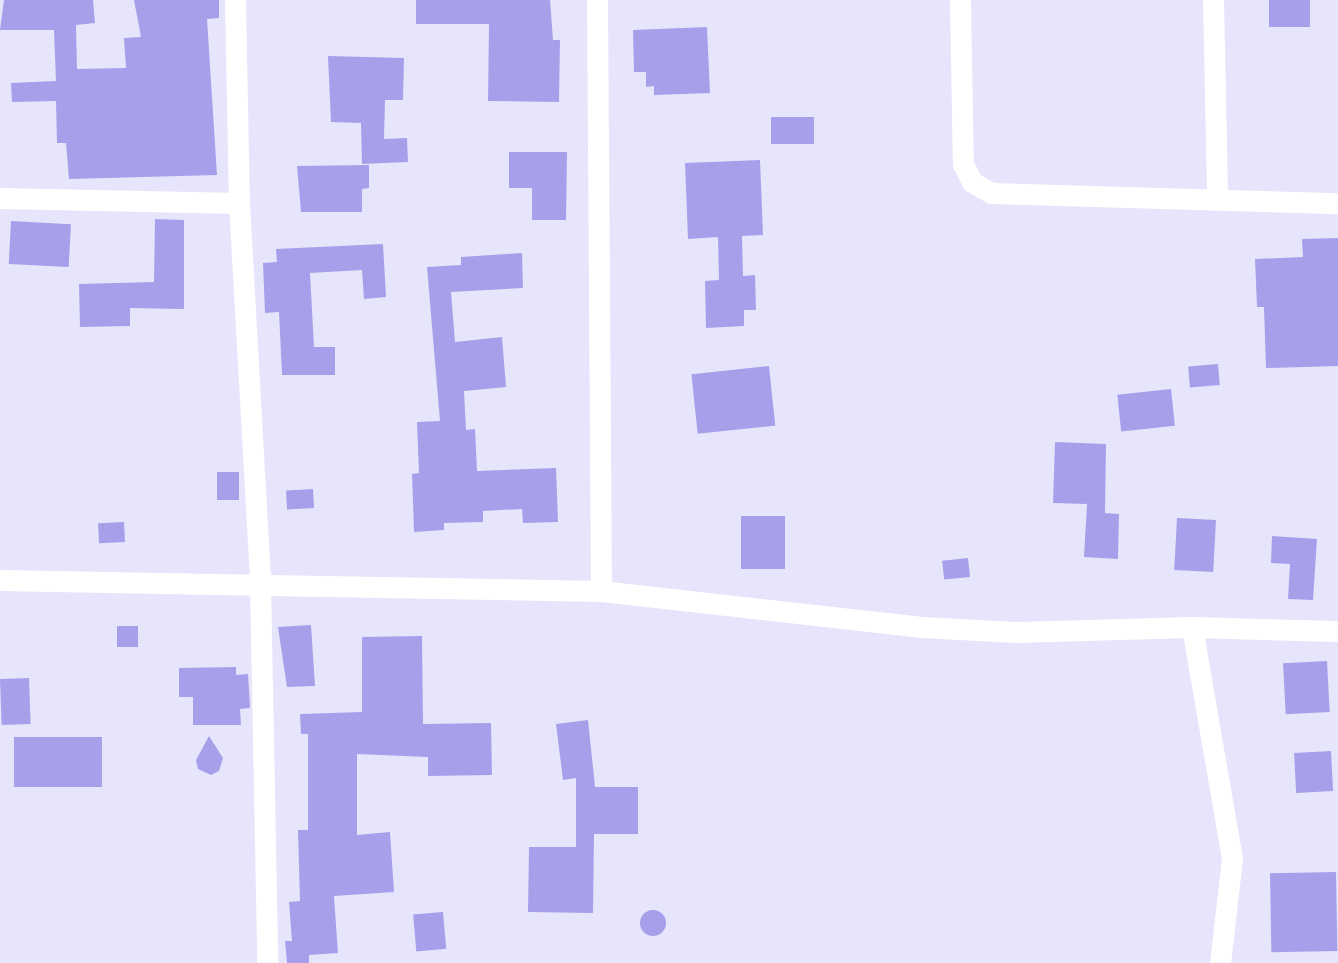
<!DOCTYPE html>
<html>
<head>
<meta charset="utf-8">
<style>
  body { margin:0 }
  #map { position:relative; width:1338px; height:963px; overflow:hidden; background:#e6e5fb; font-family:Mulish,sans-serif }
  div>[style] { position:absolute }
  .building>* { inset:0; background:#a6a0ea; transform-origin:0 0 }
  .round { border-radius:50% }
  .minor>* { height:21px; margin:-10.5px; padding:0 10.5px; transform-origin:10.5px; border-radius:10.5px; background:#fff }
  span { translate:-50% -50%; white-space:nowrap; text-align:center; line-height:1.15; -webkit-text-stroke:5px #f4f4fd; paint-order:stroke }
</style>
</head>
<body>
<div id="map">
  <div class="building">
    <i style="clip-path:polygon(4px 0,93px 0,95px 23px,76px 25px,77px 69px,126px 68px,124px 38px,141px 37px,134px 0,219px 0,219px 18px,207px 19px,217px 175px,69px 179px,66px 143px,57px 143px,56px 101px,12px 102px,11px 83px,56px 81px,54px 30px,0 30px)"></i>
    <i style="clip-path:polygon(416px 0,550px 0,553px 40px,560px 40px,559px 102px,488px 101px,489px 24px,416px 24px)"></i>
    <i style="left:1269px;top:0;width:41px;height:27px"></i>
    <i style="clip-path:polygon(707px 27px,710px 93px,654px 95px,654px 86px,646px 87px,646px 72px,634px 72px,633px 30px)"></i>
    <i style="clip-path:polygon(328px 56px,404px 58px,403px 100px,385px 100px,384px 139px,407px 138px,408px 162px,362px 164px,361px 123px,331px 122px)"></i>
    <i style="left:814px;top:117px;width:27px;height:43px;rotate:90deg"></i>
    <i style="clip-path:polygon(509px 152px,567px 152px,566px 220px,532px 220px,532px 188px,509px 188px)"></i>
    <i style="clip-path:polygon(760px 160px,763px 235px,742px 236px,743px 276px,755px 275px,756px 310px,744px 310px,744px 326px,706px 328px,705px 281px,719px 280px,718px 237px,688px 239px,685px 163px)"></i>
    <i style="clip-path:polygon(369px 165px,369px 188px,362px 189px,362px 212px,301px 212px,297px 166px)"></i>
    <i style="clip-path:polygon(155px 219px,184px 220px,184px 309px,130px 308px,130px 326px,80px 327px,79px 284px,154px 282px)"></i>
    <i style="left:11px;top:221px;width:60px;height:43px;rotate:3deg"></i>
    <i style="clip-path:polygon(1338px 238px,1338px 366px,1266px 368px,1264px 307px,1257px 307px,1255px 259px,1303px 257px,1302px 239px)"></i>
    <i style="clip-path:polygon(383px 244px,386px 297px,364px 299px,362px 270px,310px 273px,314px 347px,335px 347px,335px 375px,282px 375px,279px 312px,265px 313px,263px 263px,277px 262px,276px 249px)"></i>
    <i style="clip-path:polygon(522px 253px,523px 288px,451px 292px,455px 342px,502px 337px,506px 387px,464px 391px,466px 430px,475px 429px,477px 471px,556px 468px,558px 522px,523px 523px,522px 509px,483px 511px,483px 522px,444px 523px,444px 530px,414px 532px,412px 474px,419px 473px,417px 422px,440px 421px,427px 267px,461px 265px,461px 257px)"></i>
    <i style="left:1218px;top:364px;width:21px;height:30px;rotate:85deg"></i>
    <i style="left:769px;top:366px;width:60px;height:78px;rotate:84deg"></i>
    <i style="left:1171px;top:389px;width:37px;height:54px;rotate:84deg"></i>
    <i style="clip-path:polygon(1055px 442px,1106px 444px,1105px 513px,1119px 514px,1118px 559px,1084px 557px,1087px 504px,1053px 503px)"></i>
    <i style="left:217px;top:472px;width:22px;height:28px"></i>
    <i style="left:313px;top:489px;width:19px;height:27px;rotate:87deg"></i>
    <i style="left:741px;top:516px;width:44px;height:53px"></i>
    <i style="left:1177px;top:518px;width:39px;height:52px;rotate:3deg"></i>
    <i style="left:124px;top:522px;width:20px;height:26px;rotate:87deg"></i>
    <i style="clip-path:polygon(1272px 536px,1317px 539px,1313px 600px,1288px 599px,1290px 564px,1271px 563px)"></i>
    <i style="left:968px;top:558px;width:19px;height:26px;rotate:84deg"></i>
    <i style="clip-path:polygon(311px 625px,315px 686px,287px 687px,278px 627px)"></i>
    <i style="left:117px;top:626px;width:21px;height:21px"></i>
    <i style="clip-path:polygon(422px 636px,423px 724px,491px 723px,492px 775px,428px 776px,428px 757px,357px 754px,357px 835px,390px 832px,394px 892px,334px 896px,338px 953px,309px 955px,309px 963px,287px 963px,285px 941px,292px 941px,289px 902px,300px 901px,298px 830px,308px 830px,308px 734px,301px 734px,300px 714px,362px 712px,362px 637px)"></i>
    <i style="left:1327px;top:661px;width:51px;height:44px;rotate:87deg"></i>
    <i style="clip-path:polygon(236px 667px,236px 675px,248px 674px,249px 690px,250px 708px,240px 709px,241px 725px,193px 725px,193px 697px,179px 697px,179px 668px)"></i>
    <i style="left:29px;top:678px;width:46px;height:29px;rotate:88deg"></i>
    <i style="clip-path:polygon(588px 720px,595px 787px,638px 787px,638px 834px,594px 834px,593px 913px,528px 912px,529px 847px,576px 847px,576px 778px,563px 780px,556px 724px)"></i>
    <i style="clip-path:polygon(209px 736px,223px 758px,219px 771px,211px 775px,198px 769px,196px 760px)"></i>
    <i style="left:14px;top:737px;width:88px;height:50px"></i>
    <i style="left:1331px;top:751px;width:40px;height:37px;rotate:87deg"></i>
    <i style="left:1336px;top:872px;width:79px;height:66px;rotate:89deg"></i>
    <i class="round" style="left:640px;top:910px;width:26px;height:26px"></i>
    <i style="left:443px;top:912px;width:37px;height:30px;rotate:85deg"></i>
  </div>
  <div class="minor">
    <i style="left:235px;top:0;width:203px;rotate:88.9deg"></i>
    <i style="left:239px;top:203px;width:381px;rotate:86.8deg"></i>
    <i style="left:260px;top:583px;width:380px;rotate:88.9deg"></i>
    <i style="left:597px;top:0;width:591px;rotate:89.61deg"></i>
    <i style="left:960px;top:0;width:164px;rotate:89deg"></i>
    <i style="left:963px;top:164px;width:20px;rotate:63deg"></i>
    <i style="left:972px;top:182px;width:22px;rotate:30deg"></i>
    <i style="left:991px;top:193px;width:347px;rotate:1.7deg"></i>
    <i style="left:1213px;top:0;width:199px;rotate:88.8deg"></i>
    <i style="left:0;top:198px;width:239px;rotate:1.2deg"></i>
    <i style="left:0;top:580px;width:601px;rotate:1.05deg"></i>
    <i style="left:601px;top:591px;width:323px;rotate:6.4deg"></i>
    <i style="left:922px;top:627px;width:93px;rotate:3.1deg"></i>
    <i style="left:1015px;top:632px;width:177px;rotate:-1.6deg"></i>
    <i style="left:1192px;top:627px;width:146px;rotate:1.6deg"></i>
    <i style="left:1192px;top:627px;width:234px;rotate:80.2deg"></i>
    <i style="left:1232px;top:858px;width:106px;rotate:96.5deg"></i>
  </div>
</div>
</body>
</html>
